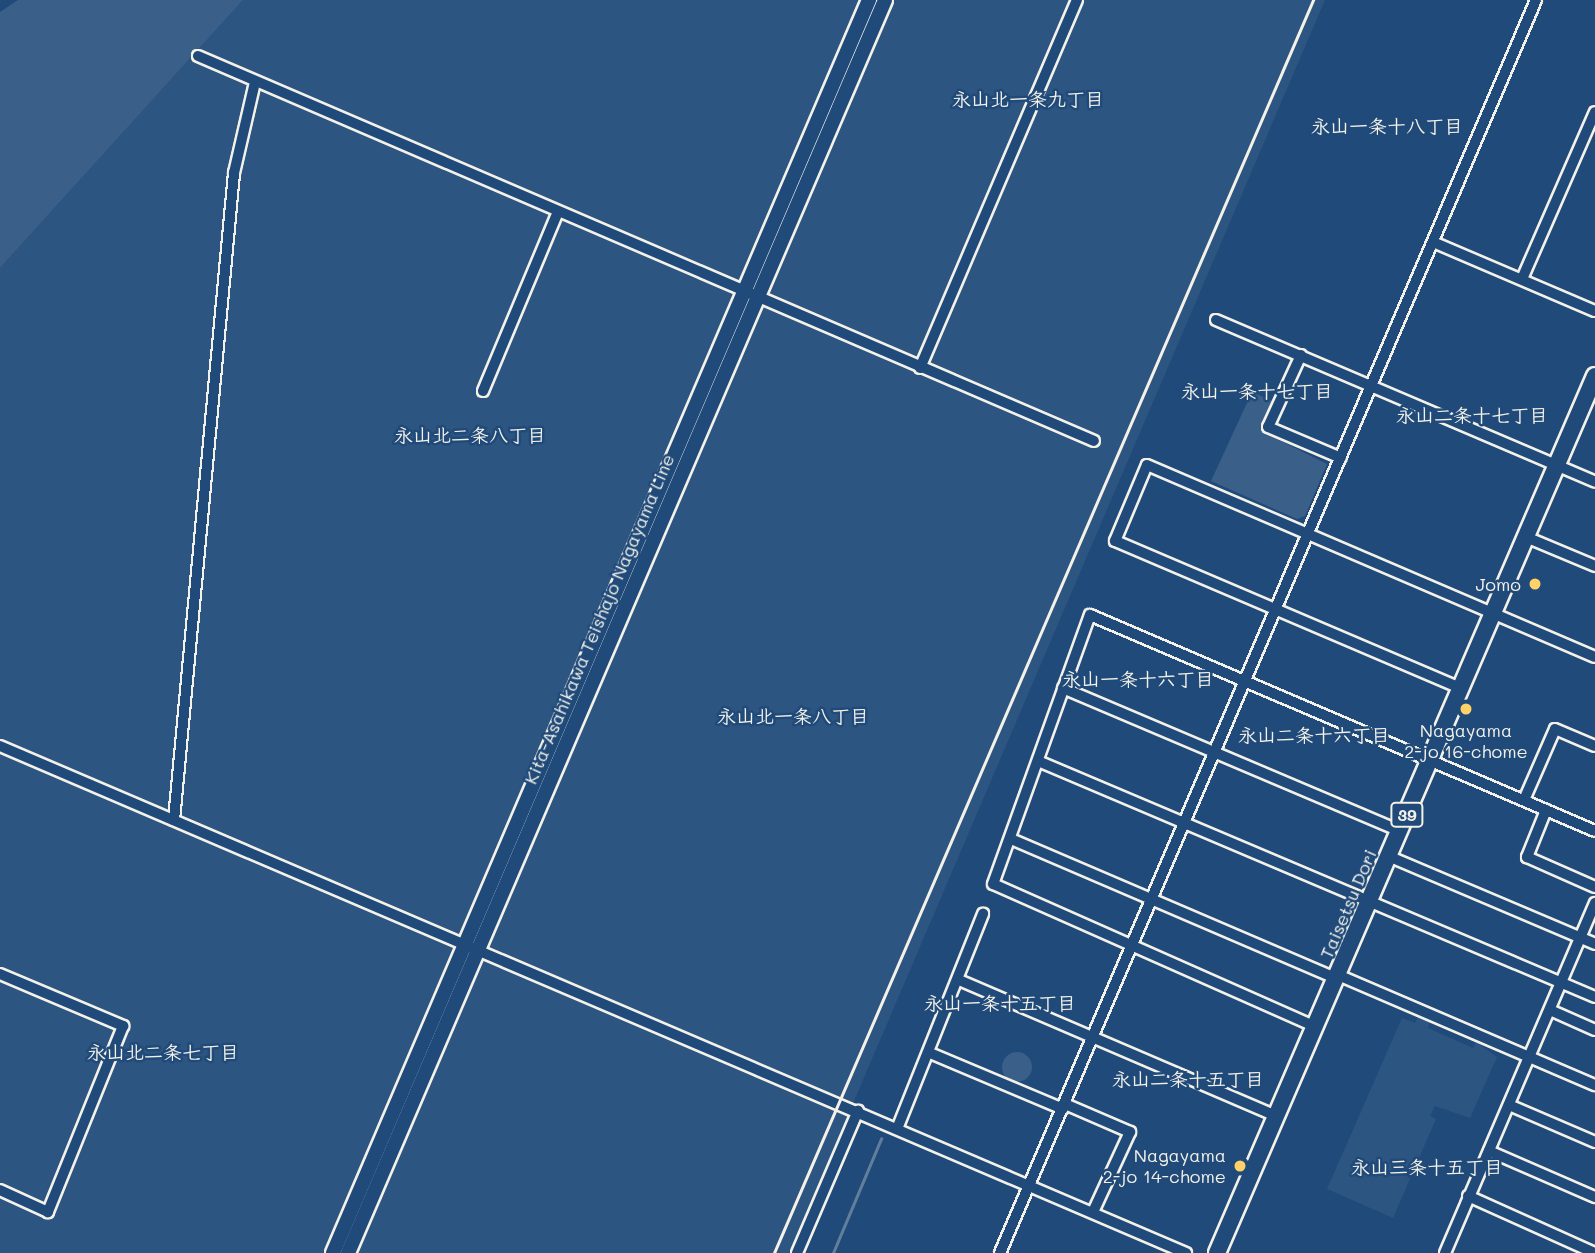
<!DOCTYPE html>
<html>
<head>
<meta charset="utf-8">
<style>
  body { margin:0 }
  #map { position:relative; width:1595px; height:1253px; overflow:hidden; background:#1f4a7a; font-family:Mali,"Klee One",sans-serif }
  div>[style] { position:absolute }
  .built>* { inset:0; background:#2d5581 }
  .green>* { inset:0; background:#3a5f88 }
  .round { border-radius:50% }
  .stream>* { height:2.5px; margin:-1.25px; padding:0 1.25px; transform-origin:1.25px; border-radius:1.25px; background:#627e9d }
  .roads { filter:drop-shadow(2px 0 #f4f1e8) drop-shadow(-2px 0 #f4f1e8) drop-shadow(0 2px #f4f1e8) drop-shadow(0 -2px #f4f1e8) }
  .minor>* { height:10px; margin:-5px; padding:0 5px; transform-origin:5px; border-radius:5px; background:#1f4a7a }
  .major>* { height:14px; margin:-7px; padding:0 7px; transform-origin:7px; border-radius:7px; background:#1f4a7a }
  .highway>* { height:16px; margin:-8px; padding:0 8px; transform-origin:8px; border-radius:8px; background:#1f4a7a }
  .rail>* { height:2.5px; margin:-1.25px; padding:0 1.25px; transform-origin:1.25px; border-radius:1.25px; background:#f4f1e8 }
  .dots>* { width:19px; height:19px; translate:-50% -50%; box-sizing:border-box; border:4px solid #1f4a7a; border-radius:50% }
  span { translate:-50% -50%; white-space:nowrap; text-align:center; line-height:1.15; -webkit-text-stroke:5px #1f4a7a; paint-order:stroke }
  .shield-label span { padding:2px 5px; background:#1f4a7a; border:2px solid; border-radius:5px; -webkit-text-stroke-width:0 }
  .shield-label { font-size:16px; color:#f4f1e8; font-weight:700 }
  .poi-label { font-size:18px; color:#f4f1e8 }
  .right { translate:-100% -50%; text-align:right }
  .street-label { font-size:18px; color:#f4f1e8 }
  .neighbourhood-label { font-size:19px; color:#f4f1e8; font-weight:700 }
</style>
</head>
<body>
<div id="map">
  <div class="built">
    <i style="clip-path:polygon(243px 0,1325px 0,789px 1253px,0 1253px,0 268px)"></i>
    <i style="clip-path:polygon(1418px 1017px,1430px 1022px,1428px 1028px,1473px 1048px,1476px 1042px,1497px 1057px,1470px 1118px,1435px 1106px,1430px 1116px,1436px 1119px,1393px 1218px,1327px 1189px,1402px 1018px,1415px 1023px)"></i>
  </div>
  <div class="green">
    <i style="clip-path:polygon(18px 0,243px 0,0 268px,0 12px)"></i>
    <i style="clip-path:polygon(1252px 392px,1275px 402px,1261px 431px,1327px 464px,1305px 516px,1297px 519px,1211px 481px)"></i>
    <i class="round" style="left:1002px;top:1052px;width:30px;height:30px"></i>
  </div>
  <div class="stream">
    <i style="left:833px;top:1253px;width:124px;rotate:-67.2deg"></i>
  </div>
  <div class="roads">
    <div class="minor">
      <i style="left:198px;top:56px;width:975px;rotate:23.25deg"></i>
      <i style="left:1433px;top:242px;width:176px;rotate:23.1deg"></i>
      <i style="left:1522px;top:279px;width:182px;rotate:-66.4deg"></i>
      <i style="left:1216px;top:320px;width:412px;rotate:23.1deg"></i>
      <i style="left:1301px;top:355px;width:79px;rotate:114.6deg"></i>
      <i style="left:1268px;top:427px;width:79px;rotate:23deg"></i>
      <i style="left:920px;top:368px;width:400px;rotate:-66.9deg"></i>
      <i style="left:483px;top:391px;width:194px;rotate:-67.3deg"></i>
      <i style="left:1526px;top:537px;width:75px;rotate:22.8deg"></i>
      <i style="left:1063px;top:688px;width:366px;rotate:23deg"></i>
      <i style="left:1460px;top:688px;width:375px;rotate:-156.9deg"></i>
      <i style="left:1115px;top:541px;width:82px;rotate:-67.2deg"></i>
      <i style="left:1147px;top:465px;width:487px;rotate:23.2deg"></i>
      <i style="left:0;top:746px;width:1290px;rotate:23.15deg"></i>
      <i style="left:1038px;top:761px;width:605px;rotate:22.96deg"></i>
      <i style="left:1524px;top:800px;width:77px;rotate:-66.4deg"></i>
      <i style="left:1555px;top:729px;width:43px;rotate:23deg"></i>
      <i style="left:1546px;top:810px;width:51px;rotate:112deg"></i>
      <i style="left:1527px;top:857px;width:74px;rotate:23.8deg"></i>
      <i style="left:174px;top:820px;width:650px;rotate:-84.7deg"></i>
      <i style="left:234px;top:173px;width:93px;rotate:-77deg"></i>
      <i style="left:1011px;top:839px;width:355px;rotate:23.2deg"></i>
      <i style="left:1388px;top:856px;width:225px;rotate:23deg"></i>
      <i style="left:0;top:974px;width:134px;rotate:22.9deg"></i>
      <i style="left:123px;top:1026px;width:201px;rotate:112deg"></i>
      <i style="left:48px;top:1212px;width:53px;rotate:-155.4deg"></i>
      <i style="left:1338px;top:975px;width:280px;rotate:23.2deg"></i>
      <i style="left:959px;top:980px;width:346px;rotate:23.2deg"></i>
      <i style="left:1550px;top:1010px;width:49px;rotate:24deg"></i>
      <i style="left:1316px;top:1027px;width:353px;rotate:-156.1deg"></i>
      <i style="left:993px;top:884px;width:286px;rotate:-70.2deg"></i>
      <i style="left:1090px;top:615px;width:549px;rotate:23.16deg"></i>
      <i style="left:930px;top:1053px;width:144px;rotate:22.8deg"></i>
      <i style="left:1065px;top:1104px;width:71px;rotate:23.3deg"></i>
      <i style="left:1130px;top:1132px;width:88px;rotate:114.8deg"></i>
      <i style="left:1509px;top:1105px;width:94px;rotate:23.3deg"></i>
      <i style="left:897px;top:1129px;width:232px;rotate:-68.2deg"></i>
      <i style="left:1489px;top:1151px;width:116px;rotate:23.5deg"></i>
      <i style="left:1468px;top:1196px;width:139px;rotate:24.2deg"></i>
      <i style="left:797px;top:1253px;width:155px;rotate:-66.8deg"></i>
      <i style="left:1000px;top:1253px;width:1363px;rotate:-66.84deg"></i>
      <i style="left:1445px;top:1253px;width:381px;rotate:-66.8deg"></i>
    </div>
    <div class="major">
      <i style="left:333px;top:1253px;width:1363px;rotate:-66.84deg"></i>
      <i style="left:348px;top:1253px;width:1363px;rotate:-66.8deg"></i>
    </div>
    <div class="highway">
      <i style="left:1217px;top:1253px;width:955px;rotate:-66.68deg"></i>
    </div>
  </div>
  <div class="rail">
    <i style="left:774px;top:1253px;width:1364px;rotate:-66.72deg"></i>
  </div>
  <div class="dots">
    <i style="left:1535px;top:584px;background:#ffd166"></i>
    <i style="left:1466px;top:709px;background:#ffd166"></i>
    <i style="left:1240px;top:1166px;background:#ffd166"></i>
  </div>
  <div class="shield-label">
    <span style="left:1407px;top:815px">39</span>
  </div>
  <div class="poi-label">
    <span class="right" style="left:1521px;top:584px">Jomo</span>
    <span style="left:1466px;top:741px">Nagayama<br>2-jo 16-chome</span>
    <span class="right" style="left:1226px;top:1166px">Nagayama<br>2-jo 14-chome</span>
  </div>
  <div class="street-label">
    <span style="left:599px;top:619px;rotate:-67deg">Kita-Asahikawa Teishajo Nagayama Line</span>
    <span style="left:1348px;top:904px;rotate:-67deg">Taisetsu Dori</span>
  </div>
  <div class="neighbourhood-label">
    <span style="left:1028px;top:99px">永山北一条九丁目</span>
    <span style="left:1387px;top:126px">永山一条十八丁目</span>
    <span style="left:1257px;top:391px">永山一条十七丁目</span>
    <span style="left:1472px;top:415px">永山二条十七丁目</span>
    <span style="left:470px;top:435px">永山北二条八丁目</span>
    <span style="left:1138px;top:679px">永山一条十六丁目</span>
    <span style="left:793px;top:716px">永山北一条八丁目</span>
    <span style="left:1314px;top:735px">永山二条十六丁目</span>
    <span style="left:1000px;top:1003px">永山一条十五丁目</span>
    <span style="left:163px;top:1052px">永山北二条七丁目</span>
    <span style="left:1188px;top:1079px">永山二条十五丁目</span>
    <span style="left:1427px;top:1167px">永山三条十五丁目</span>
  </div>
</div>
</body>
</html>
